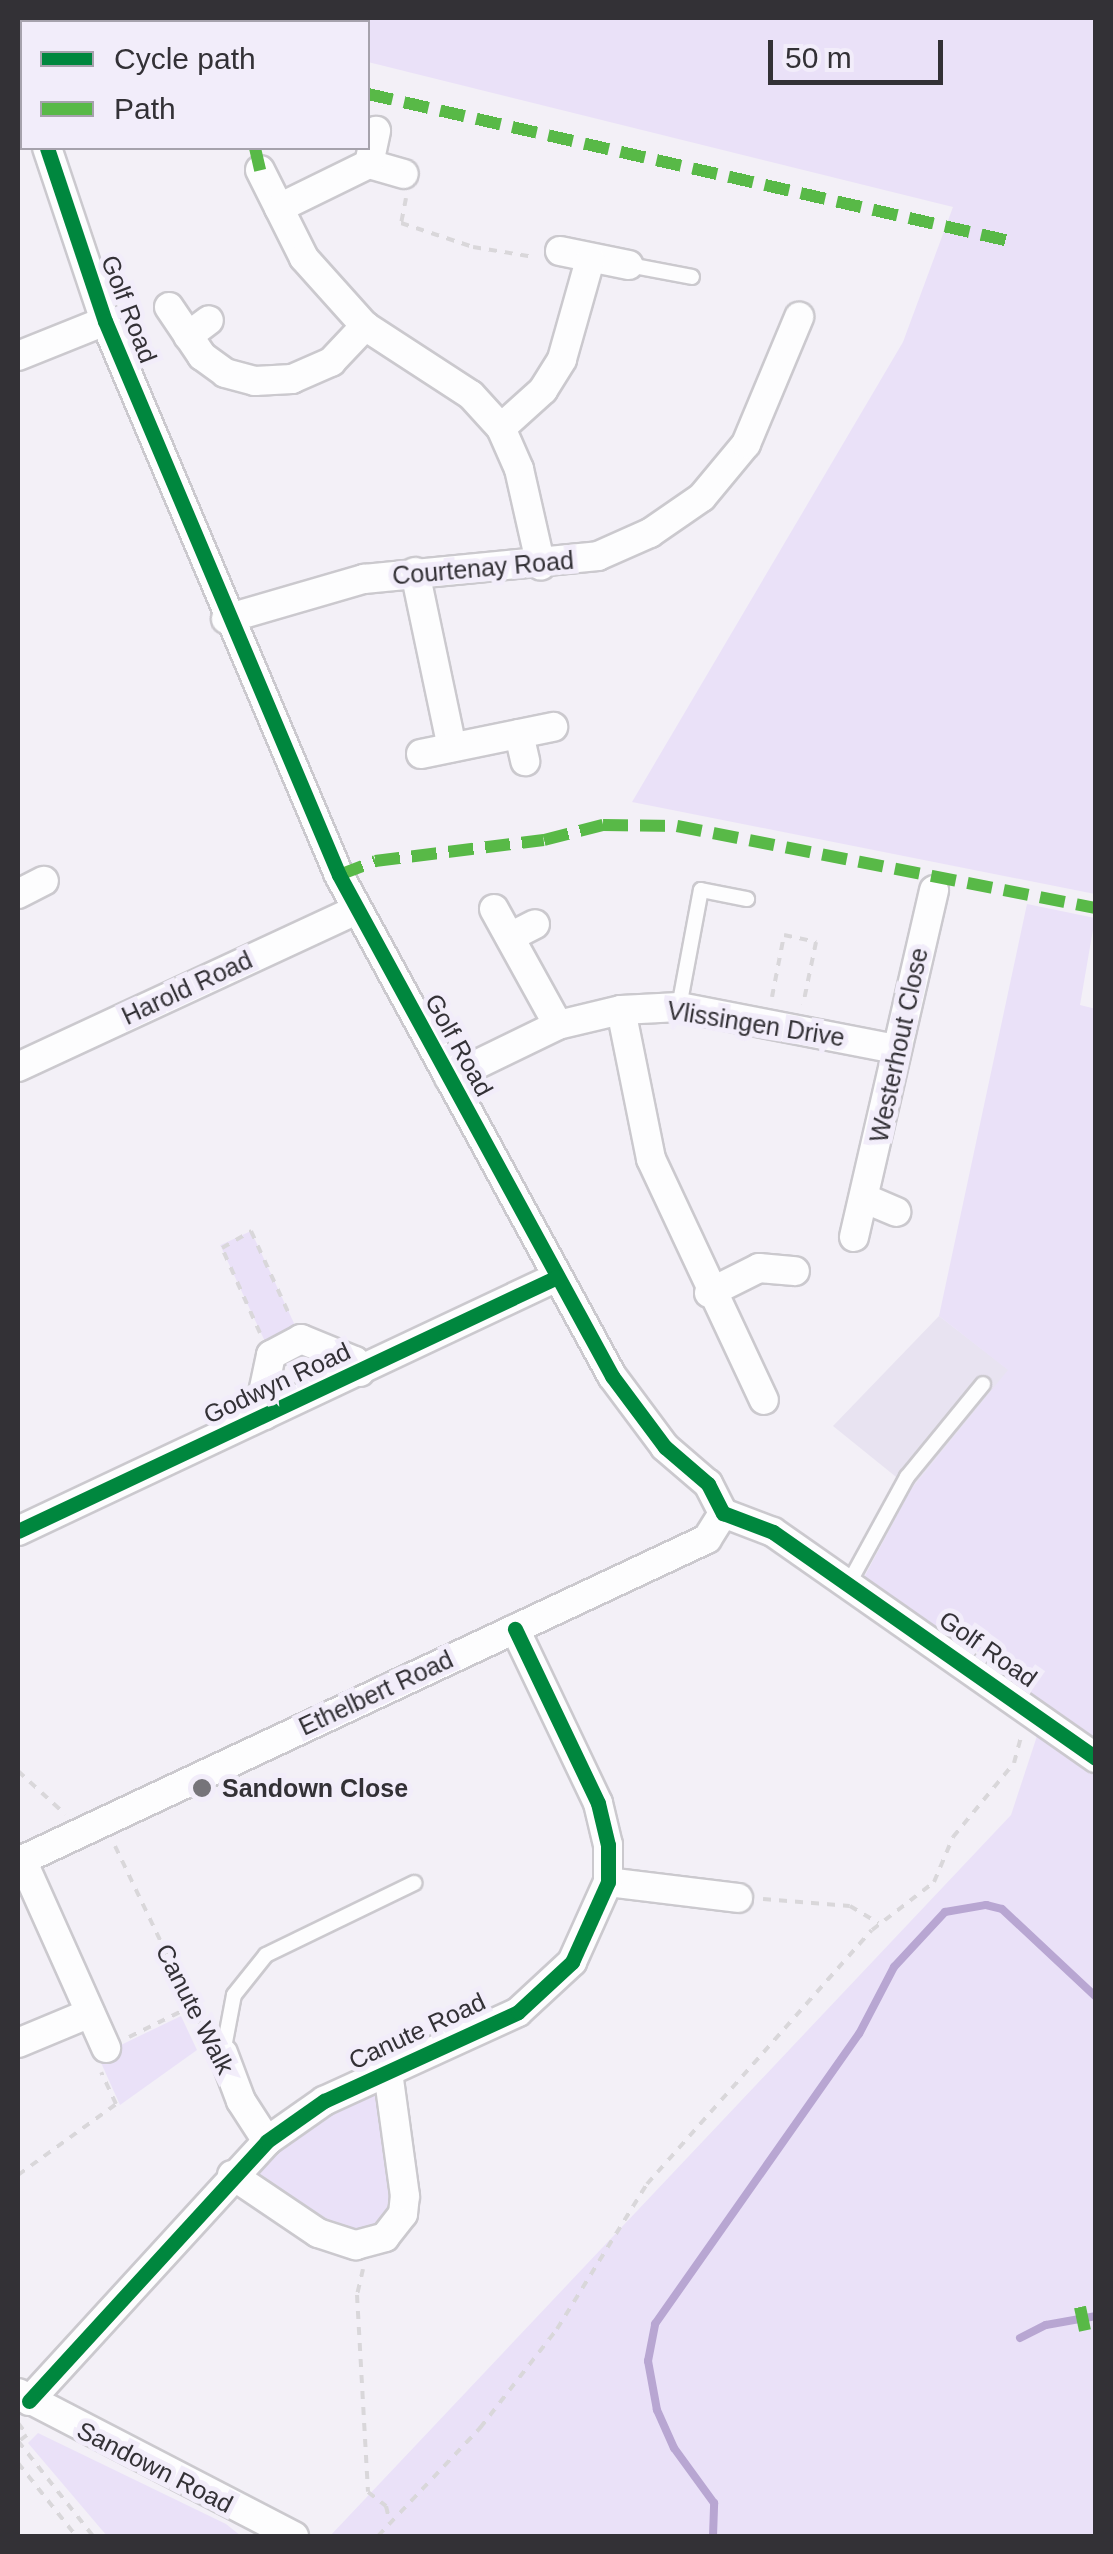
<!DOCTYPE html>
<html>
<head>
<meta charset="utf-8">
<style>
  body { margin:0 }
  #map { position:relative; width:1113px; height:2554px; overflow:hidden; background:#f3f0f7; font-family:Helvetica,sans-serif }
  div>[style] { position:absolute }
  .built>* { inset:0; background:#e8e3f1 }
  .green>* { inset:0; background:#eae1f8; transform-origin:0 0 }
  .stream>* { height:8px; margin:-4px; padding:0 4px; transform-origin:4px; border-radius:4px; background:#b8a6d2 }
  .path>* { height:4px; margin-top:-2px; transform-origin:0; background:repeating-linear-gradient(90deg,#d9d7da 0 8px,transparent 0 16px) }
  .roads { filter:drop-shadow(2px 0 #cbc9ce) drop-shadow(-2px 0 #cbc9ce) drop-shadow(0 2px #cbc9ce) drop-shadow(0 -2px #cbc9ce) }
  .service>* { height:14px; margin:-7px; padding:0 7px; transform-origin:7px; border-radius:7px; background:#fdfdfe }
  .minor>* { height:28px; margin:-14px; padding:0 14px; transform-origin:14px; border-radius:14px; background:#fdfdfe }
  .quiet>* { height:12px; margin-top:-6px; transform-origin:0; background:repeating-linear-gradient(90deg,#58b947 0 25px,transparent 0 37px) }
  .cycleway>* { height:15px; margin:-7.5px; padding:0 7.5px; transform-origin:7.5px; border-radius:7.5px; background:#00873e }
  .dots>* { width:28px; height:28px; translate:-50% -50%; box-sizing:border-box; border:5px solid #f2edfa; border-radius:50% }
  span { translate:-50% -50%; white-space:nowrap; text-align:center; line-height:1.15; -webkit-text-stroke:10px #f2edfa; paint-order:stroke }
  .street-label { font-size:25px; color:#333136 }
  .poi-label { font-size:25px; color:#333136; font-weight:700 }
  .left { translate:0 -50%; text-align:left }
  .frame { position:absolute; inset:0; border:20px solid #333136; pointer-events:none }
  .legend { position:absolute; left:20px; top:20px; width:350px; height:130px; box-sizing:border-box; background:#f2edfa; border:2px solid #a6a2ac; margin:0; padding:12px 18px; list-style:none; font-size:30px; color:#333136 }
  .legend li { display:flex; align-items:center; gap:20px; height:50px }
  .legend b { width:50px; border:2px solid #a6a2ac }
  .scale { position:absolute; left:768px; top:40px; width:175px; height:45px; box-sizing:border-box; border:5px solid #333136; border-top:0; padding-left:12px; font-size:30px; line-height:35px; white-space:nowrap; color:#333136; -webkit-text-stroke:8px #f2edfa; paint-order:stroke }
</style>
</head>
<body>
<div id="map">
  <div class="built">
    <i style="clip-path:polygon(939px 1316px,1009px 1370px,911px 1489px,833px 1426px)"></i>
  </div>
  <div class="green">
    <i style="clip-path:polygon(217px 18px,1095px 18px,1095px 894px,632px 802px,903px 342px,953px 207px,368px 62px,368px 22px,216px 22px)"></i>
    <i style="clip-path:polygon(1027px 904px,1095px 918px,1080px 1005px,1096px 1009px,1095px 1748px,991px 1660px,862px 1581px,911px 1489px,1008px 1370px,939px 1316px)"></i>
    <i style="left:251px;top:1231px;width:119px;height:34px;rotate:65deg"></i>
    <i style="clip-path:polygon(1037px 1736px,1051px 1736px,1095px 1769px,1095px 2536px,330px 2536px,1011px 1815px)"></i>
    <i style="clip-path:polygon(181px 2016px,197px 2050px,120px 2105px,98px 2056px)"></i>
    <i style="clip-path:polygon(388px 2072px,403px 2214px,356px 2245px,232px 2175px)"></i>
    <i style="clip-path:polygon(38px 2433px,226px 2524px,241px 2536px,107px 2536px,28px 2443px)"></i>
  </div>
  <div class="stream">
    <i style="left:1020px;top:2338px;width:29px;rotate:-27deg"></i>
    <i style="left:1046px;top:2325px;width:51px;rotate:-10.2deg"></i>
    <i style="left:713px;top:2536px;width:33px;rotate:-88deg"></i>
    <i style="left:714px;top:2503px;width:68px;rotate:-126deg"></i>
    <i style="left:674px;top:2448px;width:42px;rotate:-114.1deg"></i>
    <i style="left:657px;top:2410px;width:50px;rotate:-100.4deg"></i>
    <i style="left:648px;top:2361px;width:38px;rotate:-79deg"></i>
    <i style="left:655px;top:2324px;width:355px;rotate:-54.9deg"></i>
    <i style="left:859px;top:2034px;width:76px;rotate:-62.4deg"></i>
    <i style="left:894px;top:1967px;width:75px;rotate:-47.2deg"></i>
    <i style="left:945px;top:1912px;width:42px;rotate:-9.7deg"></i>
    <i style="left:986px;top:1905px;width:16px;rotate:14deg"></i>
    <i style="left:1002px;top:1909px;width:129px;rotate:43.1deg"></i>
  </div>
  <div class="path">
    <i style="left:406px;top:198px;width:25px;rotate:101deg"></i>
    <i style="left:401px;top:223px;width:76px;rotate:18.4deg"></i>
    <i style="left:473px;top:247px;width:62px;rotate:9.3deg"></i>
    <i style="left:772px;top:997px;width:63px;rotate:-79deg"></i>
    <i style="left:784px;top:935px;width:33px;rotate:12deg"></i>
    <i style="left:816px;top:942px;width:64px;rotate:101.7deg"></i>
    <i style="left:260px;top:1333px;width:93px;rotate:-114.1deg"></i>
    <i style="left:222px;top:1248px;width:34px;rotate:-30deg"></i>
    <i style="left:251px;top:1231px;width:94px;rotate:65.4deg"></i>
    <i style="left:18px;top:1771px;width:64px;rotate:42.5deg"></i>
    <i style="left:115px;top:1846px;width:211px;rotate:64.4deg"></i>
    <i style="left:763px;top:1899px;width:87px;rotate:4.6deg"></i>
    <i style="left:850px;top:1906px;width:33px;rotate:31deg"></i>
    <i style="left:129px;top:2037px;width:70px;rotate:-26.2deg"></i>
    <i style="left:18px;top:2175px;width:121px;rotate:-35.9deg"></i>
    <i style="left:116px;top:2104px;width:35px;rotate:-115deg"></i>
    <i style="left:363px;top:2269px;width:27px;rotate:103deg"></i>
    <i style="left:357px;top:2295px;width:197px;rotate:86.8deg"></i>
    <i style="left:368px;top:2492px;width:23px;rotate:38deg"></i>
    <i style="left:386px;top:2506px;width:18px;rotate:77deg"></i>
    <i style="left:18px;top:2423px;width:15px;rotate:53deg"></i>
    <i style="left:27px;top:2435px;width:10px;rotate:143deg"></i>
    <i style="left:18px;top:2441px;width:121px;rotate:51.7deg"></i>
    <i style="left:18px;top:2463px;width:93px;rotate:51.5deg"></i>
    <i style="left:329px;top:2536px;width:2px"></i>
    <i style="left:378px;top:2536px;width:149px;rotate:-46.6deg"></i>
    <i style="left:480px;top:2428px;width:125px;rotate:-52.1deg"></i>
    <i style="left:557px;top:2329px;width:171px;rotate:-58.2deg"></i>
    <i style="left:647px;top:2184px;width:339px;rotate:-48.5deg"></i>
    <i style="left:872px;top:1930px;width:78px;rotate:-37.7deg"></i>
    <i style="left:934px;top:1882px;width:49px;rotate:-67.1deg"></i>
    <i style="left:953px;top:1837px;width:96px;rotate:-50.5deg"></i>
    <i style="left:1014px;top:1763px;width:27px;rotate:-75deg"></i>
  </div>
  <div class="roads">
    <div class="service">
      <i style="left:629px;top:265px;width:64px;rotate:10.8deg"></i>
      <i style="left:679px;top:1007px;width:119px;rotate:-79.4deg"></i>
      <i style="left:701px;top:890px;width:47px;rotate:11.1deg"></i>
      <i style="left:849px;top:1583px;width:121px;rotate:-61.3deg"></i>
      <i style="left:907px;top:1477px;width:120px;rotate:-50.7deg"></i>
      <i style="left:223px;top:2053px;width:59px;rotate:-79.3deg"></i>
      <i style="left:234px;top:1995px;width:51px;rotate:-51.3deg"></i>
      <i style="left:266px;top:1955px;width:165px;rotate:-25.9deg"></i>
    </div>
    <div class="minor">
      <i style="left:18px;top:43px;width:16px;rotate:75deg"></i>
      <i style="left:369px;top:164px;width:36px;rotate:16deg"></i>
      <i style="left:260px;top:170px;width:98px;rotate:63.4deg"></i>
      <i style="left:304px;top:258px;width:91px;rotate:48.1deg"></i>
      <i style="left:365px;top:326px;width:126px;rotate:33.1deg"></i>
      <i style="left:471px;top:395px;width:45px;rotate:47.7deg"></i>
      <i style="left:501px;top:428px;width:45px;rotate:66.3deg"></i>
      <i style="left:519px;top:469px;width:99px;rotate:77.2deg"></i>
      <i style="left:279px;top:208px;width:100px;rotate:-26.1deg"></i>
      <i style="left:369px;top:164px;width:34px;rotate:-78deg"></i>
      <i style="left:560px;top:251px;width:70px;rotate:11.5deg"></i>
      <i style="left:169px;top:307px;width:59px;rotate:56deg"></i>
      <i style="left:202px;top:356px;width:29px;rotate:36deg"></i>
      <i style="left:225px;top:373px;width:31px;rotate:15deg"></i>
      <i style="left:255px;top:381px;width:37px;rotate:-3deg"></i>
      <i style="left:292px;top:379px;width:43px;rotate:-23.6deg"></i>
      <i style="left:331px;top:362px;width:50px;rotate:-46.6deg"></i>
      <i style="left:188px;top:336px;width:26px;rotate:-37deg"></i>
      <i style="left:18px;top:356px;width:94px;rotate:-21.9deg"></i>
      <i style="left:501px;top:428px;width:57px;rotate:-42.1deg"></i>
      <i style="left:543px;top:390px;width:36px;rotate:-58deg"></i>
      <i style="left:562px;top:359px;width:103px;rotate:-74.2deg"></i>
      <i style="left:415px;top:572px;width:179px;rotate:78.1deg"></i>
      <i style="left:226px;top:619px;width:144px;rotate:-16.2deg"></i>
      <i style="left:364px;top:579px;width:235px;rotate:-5.6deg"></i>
      <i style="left:598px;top:556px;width:57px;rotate:-23.9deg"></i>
      <i style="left:650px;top:533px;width:63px;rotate:-34.7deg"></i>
      <i style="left:702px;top:497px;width:69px;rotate:-50.3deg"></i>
      <i style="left:746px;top:444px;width:138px;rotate:-67.3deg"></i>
      <i style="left:519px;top:734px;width:28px;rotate:77deg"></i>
      <i style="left:421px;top:754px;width:135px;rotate:-11.6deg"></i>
      <i style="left:18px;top:894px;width:29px;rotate:-27deg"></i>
      <i style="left:494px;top:909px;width:132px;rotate:61.1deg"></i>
      <i style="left:510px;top:937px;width:28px;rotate:-27deg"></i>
      <i style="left:621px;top:1010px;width:152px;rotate:78.6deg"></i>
      <i style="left:651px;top:1159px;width:266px;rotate:64.9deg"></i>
      <i style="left:18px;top:1067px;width:374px;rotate:-24.9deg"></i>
      <i style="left:449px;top:1078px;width:121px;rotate:-25.9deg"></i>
      <i style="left:558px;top:1025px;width:65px;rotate:-13.4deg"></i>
      <i style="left:621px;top:1010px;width:58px;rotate:-3deg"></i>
      <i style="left:679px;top:1007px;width:221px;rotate:11deg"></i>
      <i style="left:866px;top:1199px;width:33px;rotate:23deg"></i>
      <i style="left:854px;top:1237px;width:356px;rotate:-77deg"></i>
      <i style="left:709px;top:1293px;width:56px;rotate:-26.6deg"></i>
      <i style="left:759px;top:1268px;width:36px;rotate:5deg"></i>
      <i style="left:265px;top:1415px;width:14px;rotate:-107deg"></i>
      <i style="left:261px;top:1402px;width:48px;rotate:-78deg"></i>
      <i style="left:271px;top:1355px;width:34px;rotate:-28deg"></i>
      <i style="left:301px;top:1339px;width:58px;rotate:22.2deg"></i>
      <i style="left:355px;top:1361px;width:12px;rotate:66deg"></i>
      <i style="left:723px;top:1513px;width:53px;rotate:20.8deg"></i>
      <i style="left:773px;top:1532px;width:394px;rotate:35deg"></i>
      <i style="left:18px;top:1531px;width:596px;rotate:-25.23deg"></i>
      <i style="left:22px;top:1860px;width:206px;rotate:65.9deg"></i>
      <i style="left:18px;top:1862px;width:761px;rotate:-25.12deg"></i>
      <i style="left:707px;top:1539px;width:31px;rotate:-58deg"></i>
      <i style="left:723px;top:1513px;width:33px;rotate:-117deg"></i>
      <i style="left:708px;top:1484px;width:57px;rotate:-139.3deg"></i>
      <i style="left:665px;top:1447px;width:89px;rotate:-126.7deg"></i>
      <i style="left:612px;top:1376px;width:571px;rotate:-118.59deg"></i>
      <i style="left:339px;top:875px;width:601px;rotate:-112.9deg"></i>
      <i style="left:105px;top:321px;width:182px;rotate:-108.5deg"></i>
      <i style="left:608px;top:1882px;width:131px;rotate:7deg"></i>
      <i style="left:18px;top:2043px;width:78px;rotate:-22.6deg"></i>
      <i style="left:223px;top:2053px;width:51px;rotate:69.4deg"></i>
      <i style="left:241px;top:2101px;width:48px;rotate:57deg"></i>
      <i style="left:232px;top:2175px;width:104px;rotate:34deg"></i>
      <i style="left:318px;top:2233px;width:40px;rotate:18deg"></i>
      <i style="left:356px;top:2245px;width:30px;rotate:-15deg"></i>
      <i style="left:385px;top:2237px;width:29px;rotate:-52deg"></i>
      <i style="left:403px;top:2214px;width:18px;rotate:-84deg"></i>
      <i style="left:405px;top:2196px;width:125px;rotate:-97.8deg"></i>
      <i style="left:18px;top:2393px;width:311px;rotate:27.4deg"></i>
      <i style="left:29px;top:2401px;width:352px;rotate:-47.5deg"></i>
      <i style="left:267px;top:2141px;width:70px;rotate:-35.1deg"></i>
      <i style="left:324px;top:2101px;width:213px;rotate:-24.6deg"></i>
      <i style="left:518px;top:2012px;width:74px;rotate:-42.8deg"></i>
      <i style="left:572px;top:1962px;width:88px;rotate:-65.8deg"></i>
      <i style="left:608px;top:1882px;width:37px;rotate:-90deg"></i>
      <i style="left:608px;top:1845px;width:43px;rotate:-103.4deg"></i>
      <i style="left:598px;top:1803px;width:193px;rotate:-115.5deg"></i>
    </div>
  </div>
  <div class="quiet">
    <i style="left:235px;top:21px;width:1px;rotate:90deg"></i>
    <i style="left:368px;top:94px;width:654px;rotate:12.91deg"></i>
    <i style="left:255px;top:148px;width:23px;rotate:77deg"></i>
    <i style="left:339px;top:875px;width:39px;rotate:-21deg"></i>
    <i style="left:375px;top:861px;width:170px;rotate:-7.1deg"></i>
    <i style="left:544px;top:840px;width:61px;rotate:-14.3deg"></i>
    <i style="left:603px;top:825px;width:74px;rotate:0.8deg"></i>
    <i style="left:677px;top:826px;width:427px;rotate:11.1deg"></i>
    <i style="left:1080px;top:2307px;width:24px;rotate:78deg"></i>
  </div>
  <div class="cycleway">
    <i style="left:47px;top:148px;width:182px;rotate:71.5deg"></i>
    <i style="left:105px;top:321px;width:601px;rotate:67.1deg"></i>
    <i style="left:339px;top:875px;width:571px;rotate:61.41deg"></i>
    <i style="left:612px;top:1376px;width:89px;rotate:53.3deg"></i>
    <i style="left:665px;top:1447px;width:57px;rotate:40.7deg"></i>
    <i style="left:708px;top:1484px;width:33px;rotate:63deg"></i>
    <i style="left:723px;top:1513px;width:53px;rotate:20.8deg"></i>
    <i style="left:773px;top:1532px;width:394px;rotate:35deg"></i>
    <i style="left:18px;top:1531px;width:596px;rotate:-25.23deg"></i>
    <i style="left:29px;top:2401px;width:352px;rotate:-47.5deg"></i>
    <i style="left:267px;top:2141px;width:70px;rotate:-35.1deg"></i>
    <i style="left:324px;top:2101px;width:213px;rotate:-24.6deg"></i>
    <i style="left:518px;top:2012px;width:74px;rotate:-42.8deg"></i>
    <i style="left:572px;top:1962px;width:88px;rotate:-65.8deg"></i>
    <i style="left:608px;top:1882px;width:37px;rotate:-90deg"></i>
    <i style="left:608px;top:1845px;width:43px;rotate:-103.4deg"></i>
    <i style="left:598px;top:1803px;width:193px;rotate:-115.5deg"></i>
  </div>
  <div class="dots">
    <i style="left:202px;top:1788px;background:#76747a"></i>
  </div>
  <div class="street-label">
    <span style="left:129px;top:309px;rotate:69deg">Golf Road</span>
    <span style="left:483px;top:568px;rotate:-5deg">Courtenay Road</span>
    <span style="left:187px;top:988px;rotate:-25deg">Harold Road</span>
    <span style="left:756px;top:1024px;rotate:9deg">Vlissingen Drive</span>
    <span style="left:459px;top:1045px;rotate:61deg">Golf Road</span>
    <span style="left:899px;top:1045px;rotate:-78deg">Westerhout Close</span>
    <span style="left:277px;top:1383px;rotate:-25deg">Godwyn Road</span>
    <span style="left:988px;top:1649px;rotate:35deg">Golf Road</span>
    <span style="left:376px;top:1693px;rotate:-25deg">Ethelbert Road</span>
    <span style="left:195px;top:2009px;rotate:63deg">Canute Walk</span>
    <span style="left:417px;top:2031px;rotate:-25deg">Canute Road</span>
    <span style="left:155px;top:2467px;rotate:27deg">Sandown Road</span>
  </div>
  <div class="poi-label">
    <span class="left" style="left:222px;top:1788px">Sandown Close</span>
  </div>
  <div class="frame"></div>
  <ul class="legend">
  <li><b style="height:12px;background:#00873e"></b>Cycle path</li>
  <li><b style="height:12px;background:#58b947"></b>Path</li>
  </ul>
  <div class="scale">50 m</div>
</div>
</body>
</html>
